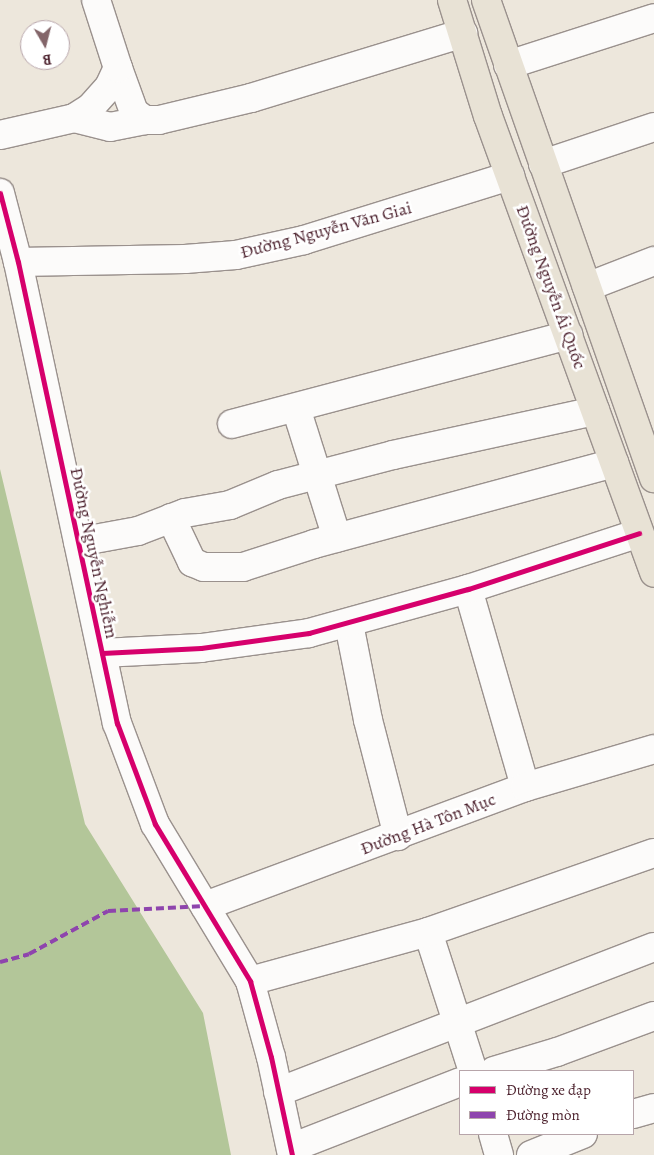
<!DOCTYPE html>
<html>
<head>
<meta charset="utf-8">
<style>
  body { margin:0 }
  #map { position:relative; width:654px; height:1155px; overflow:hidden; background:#ede7dc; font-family:Alegreya,serif }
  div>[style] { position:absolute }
  .forest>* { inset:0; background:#b3c699 }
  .roads { filter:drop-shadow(1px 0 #9a918d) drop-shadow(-1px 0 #9a918d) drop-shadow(0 1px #9a918d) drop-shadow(0 -1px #9a918d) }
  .minor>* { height:28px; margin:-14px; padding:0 14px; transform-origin:14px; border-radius:14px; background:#fcfbfa }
  .highway>* { height:28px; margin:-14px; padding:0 14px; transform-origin:14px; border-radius:14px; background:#e8e2d5 }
  .quiet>* { height:4px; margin-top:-2px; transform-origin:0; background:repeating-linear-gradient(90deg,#8e44ad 0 8px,transparent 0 12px) }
  .cycleway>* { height:5px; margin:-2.5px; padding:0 2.5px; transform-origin:2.5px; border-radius:2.5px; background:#d6006c }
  span { translate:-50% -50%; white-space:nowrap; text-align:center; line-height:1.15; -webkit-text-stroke:5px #fff; paint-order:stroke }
  .street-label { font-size:18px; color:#4a1f2b }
  .legend { position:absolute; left:459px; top:1070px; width:175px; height:65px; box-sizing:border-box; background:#fff; border:1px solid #b7a5aa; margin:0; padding:6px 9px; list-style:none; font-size:15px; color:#4a1f2b }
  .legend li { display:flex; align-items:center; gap:10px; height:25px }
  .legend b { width:25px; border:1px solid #b7a5aa }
  .north { position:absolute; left:20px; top:20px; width:50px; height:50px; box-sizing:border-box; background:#fff; border:1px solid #b7a5aa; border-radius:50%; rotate:172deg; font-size:14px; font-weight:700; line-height:20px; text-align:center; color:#4a1f2b }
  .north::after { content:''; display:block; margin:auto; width:18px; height:22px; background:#836569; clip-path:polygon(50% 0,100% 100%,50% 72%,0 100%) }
</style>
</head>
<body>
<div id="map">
  <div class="forest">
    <i style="clip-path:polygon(0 469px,85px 824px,203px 1013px,231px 1155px,0 1155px)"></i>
  </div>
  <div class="roads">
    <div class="minor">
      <i style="left:508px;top:65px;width:153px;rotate:-17.8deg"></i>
      <i style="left:118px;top:68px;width:47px;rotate:70deg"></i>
      <i style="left:134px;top:112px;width:14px;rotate:36deg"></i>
      <i style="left:145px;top:120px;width:14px"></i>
      <i style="left:159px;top:120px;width:95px;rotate:-13.4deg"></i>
      <i style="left:251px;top:98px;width:222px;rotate:-17deg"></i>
      <i style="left:74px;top:118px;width:37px;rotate:14deg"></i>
      <i style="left:110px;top:127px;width:36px;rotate:-11deg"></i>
      <i style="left:0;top:135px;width:76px;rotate:-12.9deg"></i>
      <i style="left:74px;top:118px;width:19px;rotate:-32deg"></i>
      <i style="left:90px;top:108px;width:28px;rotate:-48deg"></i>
      <i style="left:109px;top:87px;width:21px;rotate:-65deg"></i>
      <i style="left:118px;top:68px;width:71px;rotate:-107.9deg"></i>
      <i style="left:543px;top:164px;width:117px;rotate:-18.4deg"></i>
      <i style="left:0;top:193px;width:71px;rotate:75.4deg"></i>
      <i style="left:18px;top:262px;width:472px;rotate:77.9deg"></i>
      <i style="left:117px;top:723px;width:108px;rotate:69.4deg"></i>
      <i style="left:155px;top:824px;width:184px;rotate:58.8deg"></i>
      <i style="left:250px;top:981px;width:79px;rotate:74.6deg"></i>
      <i style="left:271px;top:1057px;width:100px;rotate:77.9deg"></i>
      <i style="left:18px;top:262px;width:167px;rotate:-1deg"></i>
      <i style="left:185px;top:259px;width:51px;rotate:-4.5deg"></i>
      <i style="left:236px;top:255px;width:70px;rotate:-12.4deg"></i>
      <i style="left:304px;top:240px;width:216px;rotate:-17.3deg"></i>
      <i style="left:587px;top:287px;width:72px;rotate:-21.2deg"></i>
      <i style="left:296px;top:408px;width:136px;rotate:72.5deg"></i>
      <i style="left:232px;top:424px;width:348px;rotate:-14.8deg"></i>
      <i style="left:171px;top:518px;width:49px;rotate:64.5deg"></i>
      <i style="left:192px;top:562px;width:13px;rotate:23deg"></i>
      <i style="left:204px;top:567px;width:39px"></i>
      <i style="left:243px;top:567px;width:75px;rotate:-17.9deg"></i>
      <i style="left:314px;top:544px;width:311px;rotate:-15.1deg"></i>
      <i style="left:78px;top:542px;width:61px;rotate:-10.4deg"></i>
      <i style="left:138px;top:531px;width:50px;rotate:-21deg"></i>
      <i style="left:185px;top:513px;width:46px;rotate:-10.1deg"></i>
      <i style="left:230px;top:505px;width:52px;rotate:-22.6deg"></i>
      <i style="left:278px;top:485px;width:119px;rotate:-14.6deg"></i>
      <i style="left:393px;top:455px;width:207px;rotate:-12.3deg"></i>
      <i style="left:468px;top:589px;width:206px;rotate:73.9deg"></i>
      <i style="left:349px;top:624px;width:98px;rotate:78.8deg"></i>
      <i style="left:368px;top:720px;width:120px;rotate:75.5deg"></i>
      <i style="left:102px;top:653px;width:99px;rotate:-2.9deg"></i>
      <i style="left:201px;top:648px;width:109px;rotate:-7.9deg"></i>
      <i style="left:309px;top:633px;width:165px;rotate:-15.5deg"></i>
      <i style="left:468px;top:589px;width:180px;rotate:-18.1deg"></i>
      <i style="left:205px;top:906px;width:341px;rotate:-20.4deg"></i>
      <i style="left:525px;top:787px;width:134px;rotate:-16.4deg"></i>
      <i style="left:428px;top:932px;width:146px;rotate:72.1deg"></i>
      <i style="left:250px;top:981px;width:185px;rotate:-15.4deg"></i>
      <i style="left:428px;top:932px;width:239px;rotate:-19.3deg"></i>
      <i style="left:494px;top:1071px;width:66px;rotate:-16.8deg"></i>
      <i style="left:557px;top:1052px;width:103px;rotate:-20.4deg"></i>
      <i style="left:278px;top:1092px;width:403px;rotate:-21.1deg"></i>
      <i style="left:633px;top:1114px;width:22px;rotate:-16deg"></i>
      <i style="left:493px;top:1134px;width:22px;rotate:74deg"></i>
      <i style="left:291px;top:1148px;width:181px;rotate:-21.3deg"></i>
      <i style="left:531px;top:1155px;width:56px;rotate:-22deg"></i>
    </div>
    <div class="highway">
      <i style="left:452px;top:0;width:121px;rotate:72.8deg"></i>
      <i style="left:488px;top:116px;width:486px;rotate:70deg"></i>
      <i style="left:486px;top:0;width:507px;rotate:70.64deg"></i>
    </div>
  </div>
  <div class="quiet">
    <i style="left:0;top:962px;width:30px;rotate:-15deg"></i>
    <i style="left:29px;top:954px;width:90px;rotate:-28.6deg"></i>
    <i style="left:108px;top:911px;width:97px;rotate:-3deg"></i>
  </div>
  <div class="cycleway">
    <i style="left:0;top:193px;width:71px;rotate:75.4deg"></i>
    <i style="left:18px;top:262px;width:472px;rotate:77.9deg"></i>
    <i style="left:117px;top:723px;width:108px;rotate:69.4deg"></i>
    <i style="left:155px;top:824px;width:184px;rotate:58.8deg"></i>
    <i style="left:250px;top:981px;width:79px;rotate:74.6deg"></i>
    <i style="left:271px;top:1057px;width:100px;rotate:77.9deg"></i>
    <i style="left:102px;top:653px;width:99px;rotate:-2.9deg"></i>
    <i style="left:201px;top:648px;width:109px;rotate:-7.9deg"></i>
    <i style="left:309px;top:633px;width:165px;rotate:-15.5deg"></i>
    <i style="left:468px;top:589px;width:180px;rotate:-18.1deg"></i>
  </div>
  <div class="street-label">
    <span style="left:326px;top:230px;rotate:-15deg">Đường Nguyễn Văn Giai</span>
    <span style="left:551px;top:287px;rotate:70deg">Đường Nguyễn Ái Quốc</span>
    <span style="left:94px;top:553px;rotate:78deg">Đường Nguyễn Nghiễm</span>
    <span style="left:428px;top:824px;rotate:-21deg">Đường Hà Tôn Mục</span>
  </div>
  <ul class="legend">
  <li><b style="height:6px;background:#d6006c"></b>Đường xe đạp</li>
  <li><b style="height:6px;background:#8e44ad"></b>Đường mòn</li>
  </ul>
  <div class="north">B</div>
</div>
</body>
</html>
